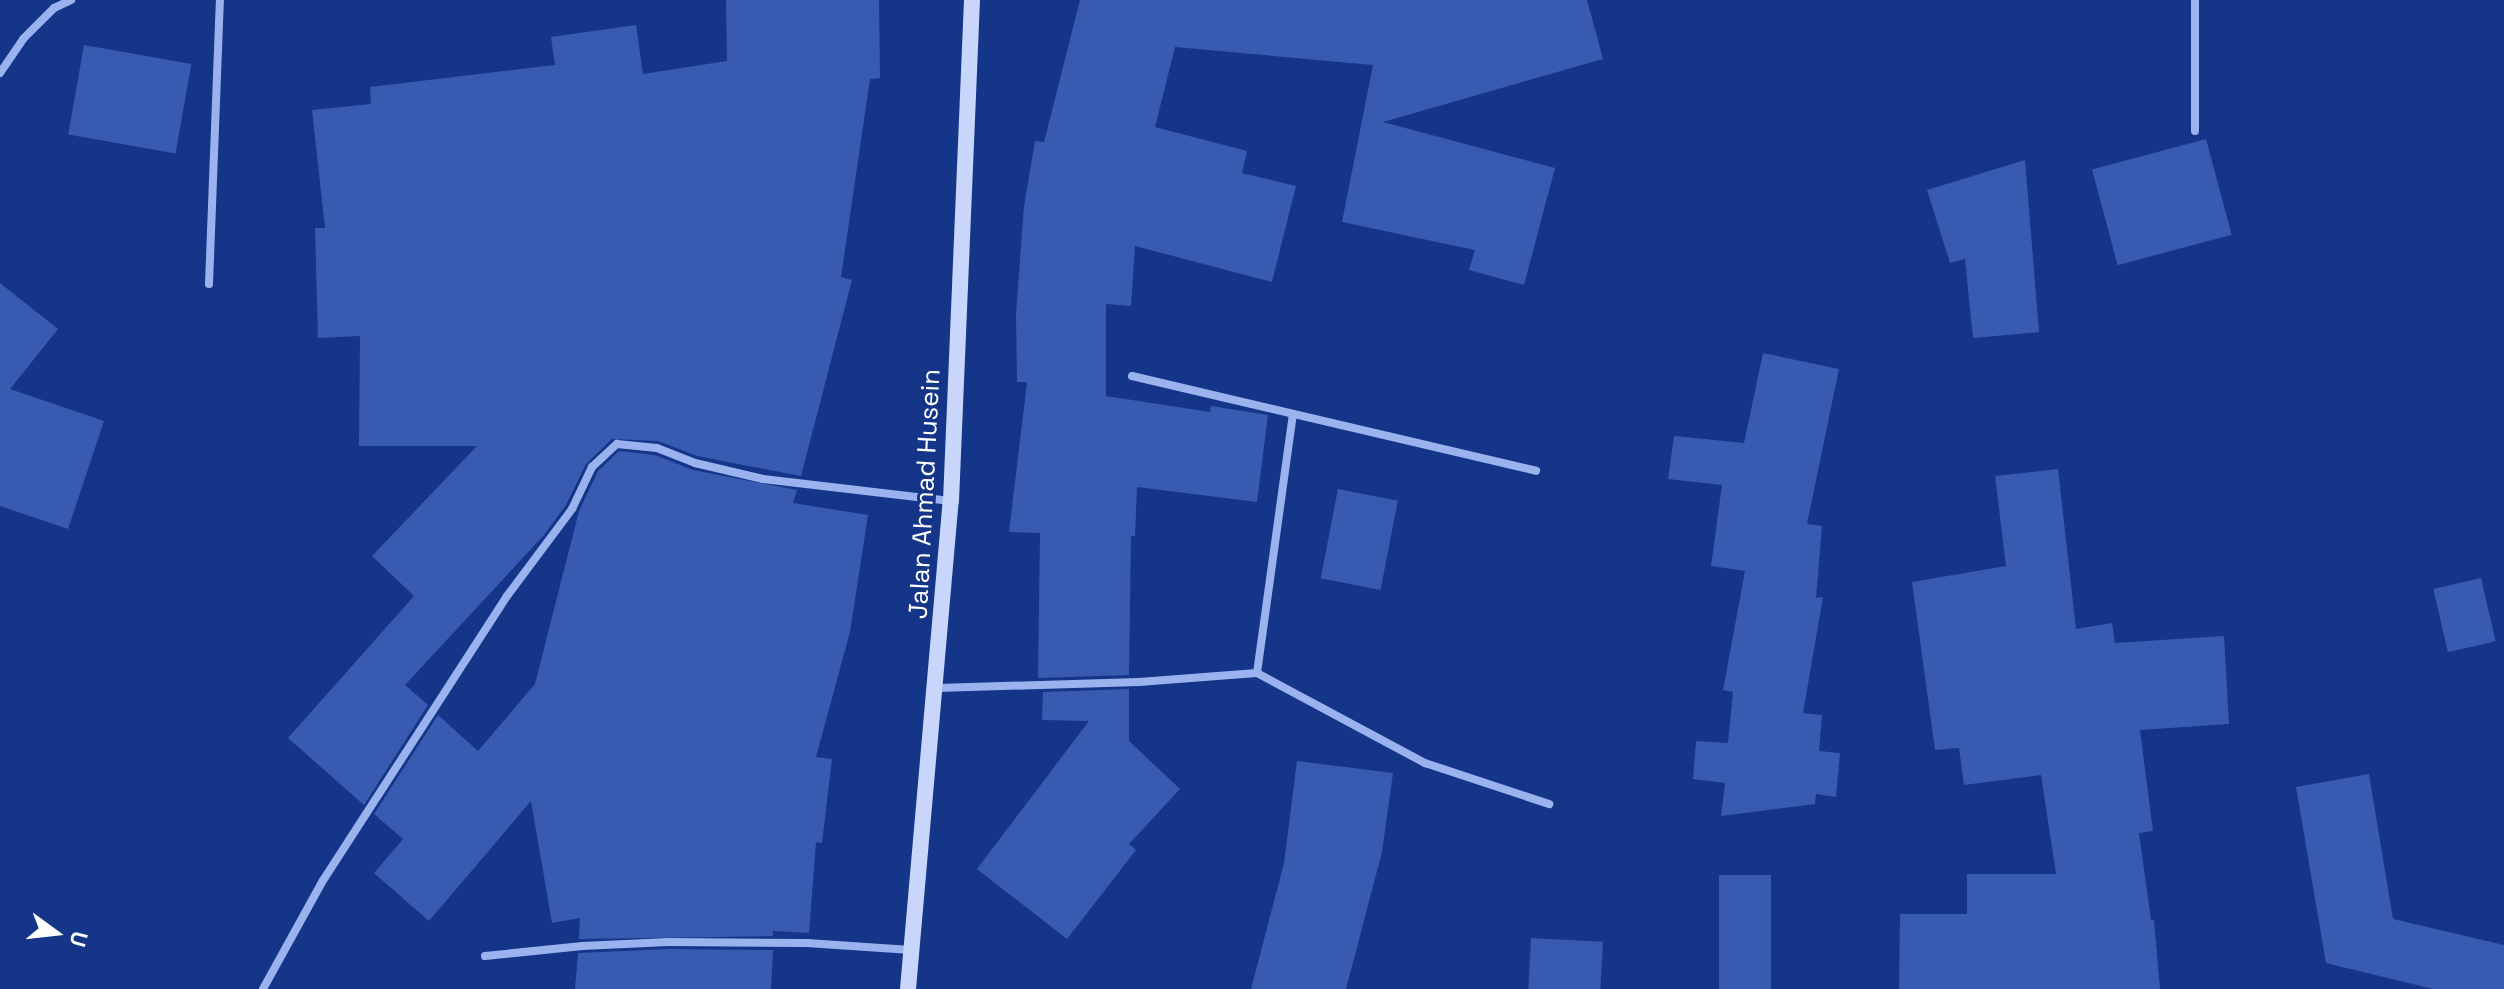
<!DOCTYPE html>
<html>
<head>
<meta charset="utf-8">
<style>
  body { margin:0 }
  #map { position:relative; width:2504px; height:989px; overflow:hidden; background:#143588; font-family:"Space Grotesk",sans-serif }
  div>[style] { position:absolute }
  .building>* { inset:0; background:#385bb1; transform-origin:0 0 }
  .street>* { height:8px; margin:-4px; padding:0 4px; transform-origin:4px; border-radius:4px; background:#9ab3ef }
  .secondary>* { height:16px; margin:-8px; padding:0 8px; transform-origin:8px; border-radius:8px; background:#c8d6fb }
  span { translate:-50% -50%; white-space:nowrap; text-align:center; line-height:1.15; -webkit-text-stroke:6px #143588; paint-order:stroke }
  .street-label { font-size:26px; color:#fff }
  .north { position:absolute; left:16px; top:893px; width:80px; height:80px; -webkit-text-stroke:6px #143588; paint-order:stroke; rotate:105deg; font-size:22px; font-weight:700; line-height:32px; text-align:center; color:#fff }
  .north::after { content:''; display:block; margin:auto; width:28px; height:36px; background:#fff; clip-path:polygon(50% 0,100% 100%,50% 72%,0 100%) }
</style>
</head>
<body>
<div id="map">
  <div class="building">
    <i style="clip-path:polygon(726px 0,879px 0,880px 78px,870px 79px,841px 277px,852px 280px,801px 476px,697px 456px,658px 441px,612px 439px,586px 464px,566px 505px,544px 535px,405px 685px,428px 705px,364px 805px,288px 738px,414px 596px,372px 556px,477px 446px,359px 446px,360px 336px,318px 338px,315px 228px,325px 228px,312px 110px,371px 104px,370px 87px,555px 65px,551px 37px,636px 25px,643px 74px,727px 61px)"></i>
    <i style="clip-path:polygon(1080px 0,1587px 0,1603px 59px,1383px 122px,1555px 168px,1524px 285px,1469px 270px,1475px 250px,1342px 222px,1373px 65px,1175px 47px,1155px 127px,1247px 151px,1242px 173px,1296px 186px,1272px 282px,1135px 246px,1131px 306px,1106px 304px,1106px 396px,1210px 412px,1211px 406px,1268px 415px,1257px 502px,1137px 487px,1135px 536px,1131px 536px,1129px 675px,1038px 678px,1040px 533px,1009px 532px,1027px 382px,1017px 382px,1016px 314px,1024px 206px,1035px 141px,1044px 142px)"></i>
    <i style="left:84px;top:45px;width:109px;height:91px;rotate:10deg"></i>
    <i style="left:2206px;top:139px;width:99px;height:118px;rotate:75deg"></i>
    <i style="clip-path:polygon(2025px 160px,2039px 332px,1973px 338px,1965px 259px,1950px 263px,1927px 190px)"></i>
    <i style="clip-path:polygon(0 283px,58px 329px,10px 389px,104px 421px,68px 529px,0 506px)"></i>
    <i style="clip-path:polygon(1763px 353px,1839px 369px,1807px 524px,1822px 526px,1816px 598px,1823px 597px,1803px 713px,1822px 715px,1819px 751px,1840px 753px,1836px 797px,1816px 794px,1815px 804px,1721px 816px,1725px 783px,1693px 779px,1696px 741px,1728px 743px,1733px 692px,1723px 690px,1745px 571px,1711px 566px,1722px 485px,1668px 479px,1674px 436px,1744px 443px)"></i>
    <i style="clip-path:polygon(619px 451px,655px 455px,693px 470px,797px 490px,793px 503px,868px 515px,850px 632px,816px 757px,832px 759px,822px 843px,816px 842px,809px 933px,773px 931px,773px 936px,579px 939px,580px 918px,552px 923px,531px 801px,429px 921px,374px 873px,403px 839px,374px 814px,438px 715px,478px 751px,535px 684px,579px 511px,598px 471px)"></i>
    <i style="clip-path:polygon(2058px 469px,2076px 629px,2112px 623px,2115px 643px,2224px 636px,2229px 724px,2140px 730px,2153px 831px,2139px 833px,2151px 920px,2154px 920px,2160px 989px,1899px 989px,1900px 914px,1967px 914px,1967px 874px,2056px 874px,2041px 775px,1964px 785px,1959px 748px,1935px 750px,1912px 582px,2006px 566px,1995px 476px)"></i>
    <i style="left:1338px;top:489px;width:61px;height:91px;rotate:11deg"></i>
    <i style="left:2481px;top:578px;width:65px;height:49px;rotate:77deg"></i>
    <i style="clip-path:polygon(1129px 689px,1129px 741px,1180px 789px,1129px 844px,1136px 850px,1067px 939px,977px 869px,1089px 721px,1042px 720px,1043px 692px)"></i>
    <i style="clip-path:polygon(1297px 761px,1393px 773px,1382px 852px,1346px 989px,1251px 989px,1284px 863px)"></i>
    <i style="clip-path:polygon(2369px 774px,2393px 919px,2504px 945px,2504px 989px,2433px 989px,2326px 963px,2296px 787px)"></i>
    <i style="left:1719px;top:875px;width:52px;height:114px"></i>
    <i style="left:1531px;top:938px;width:72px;height:51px;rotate:3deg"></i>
    <i style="clip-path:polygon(668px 949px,773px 950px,771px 989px,575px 989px,578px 953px)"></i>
  </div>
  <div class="street">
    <i style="left:0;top:73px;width:42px;rotate:-55.6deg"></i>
    <i style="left:24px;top:38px;width:42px;rotate:-45deg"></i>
    <i style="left:54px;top:8px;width:19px;rotate:-25deg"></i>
    <i style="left:2195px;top:131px;width:131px;rotate:-90deg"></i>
    <i style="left:209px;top:284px;width:284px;rotate:-87.8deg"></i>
    <i style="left:1132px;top:376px;width:415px;rotate:13.2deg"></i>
    <i style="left:1257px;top:673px;width:261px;rotate:-82.1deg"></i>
    <i style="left:937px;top:688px;width:202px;rotate:-1.7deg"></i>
    <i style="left:1139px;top:682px;width:118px;rotate:-4.4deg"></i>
    <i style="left:1257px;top:673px;width:191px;rotate:28.2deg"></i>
    <i style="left:1425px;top:763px;width:131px;rotate:18.3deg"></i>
    <i style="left:485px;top:956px;width:98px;rotate:-5.9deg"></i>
    <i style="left:582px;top:946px;width:86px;rotate:-2.7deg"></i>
    <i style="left:668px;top:942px;width:139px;rotate:0.4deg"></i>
    <i style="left:807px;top:943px;width:104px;rotate:3.9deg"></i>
    <i style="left:263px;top:989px;width:122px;rotate:-61.1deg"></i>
    <i style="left:322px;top:882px;width:341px;rotate:-57.1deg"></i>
    <i style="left:507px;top:596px;width:109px;rotate:-53.2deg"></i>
    <i style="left:572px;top:509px;width:47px;rotate:-64.5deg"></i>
    <i style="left:592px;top:467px;width:34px;rotate:-43deg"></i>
    <i style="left:617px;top:444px;width:40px;rotate:5.7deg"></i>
    <i style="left:657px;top:448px;width:41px;rotate:21.5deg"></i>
    <i style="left:695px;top:463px;width:70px;rotate:13.2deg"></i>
    <i style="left:763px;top:479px;width:189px;rotate:6.7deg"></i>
  </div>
  <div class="secondary">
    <i style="left:908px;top:989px;width:490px;rotate:-85deg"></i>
    <i style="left:951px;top:501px;width:501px;rotate:-87.6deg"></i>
  </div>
  <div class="street-label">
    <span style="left:925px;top:494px;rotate:-87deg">Jalan Ahmad Husein</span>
  </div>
  <div class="north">U</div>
</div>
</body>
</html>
